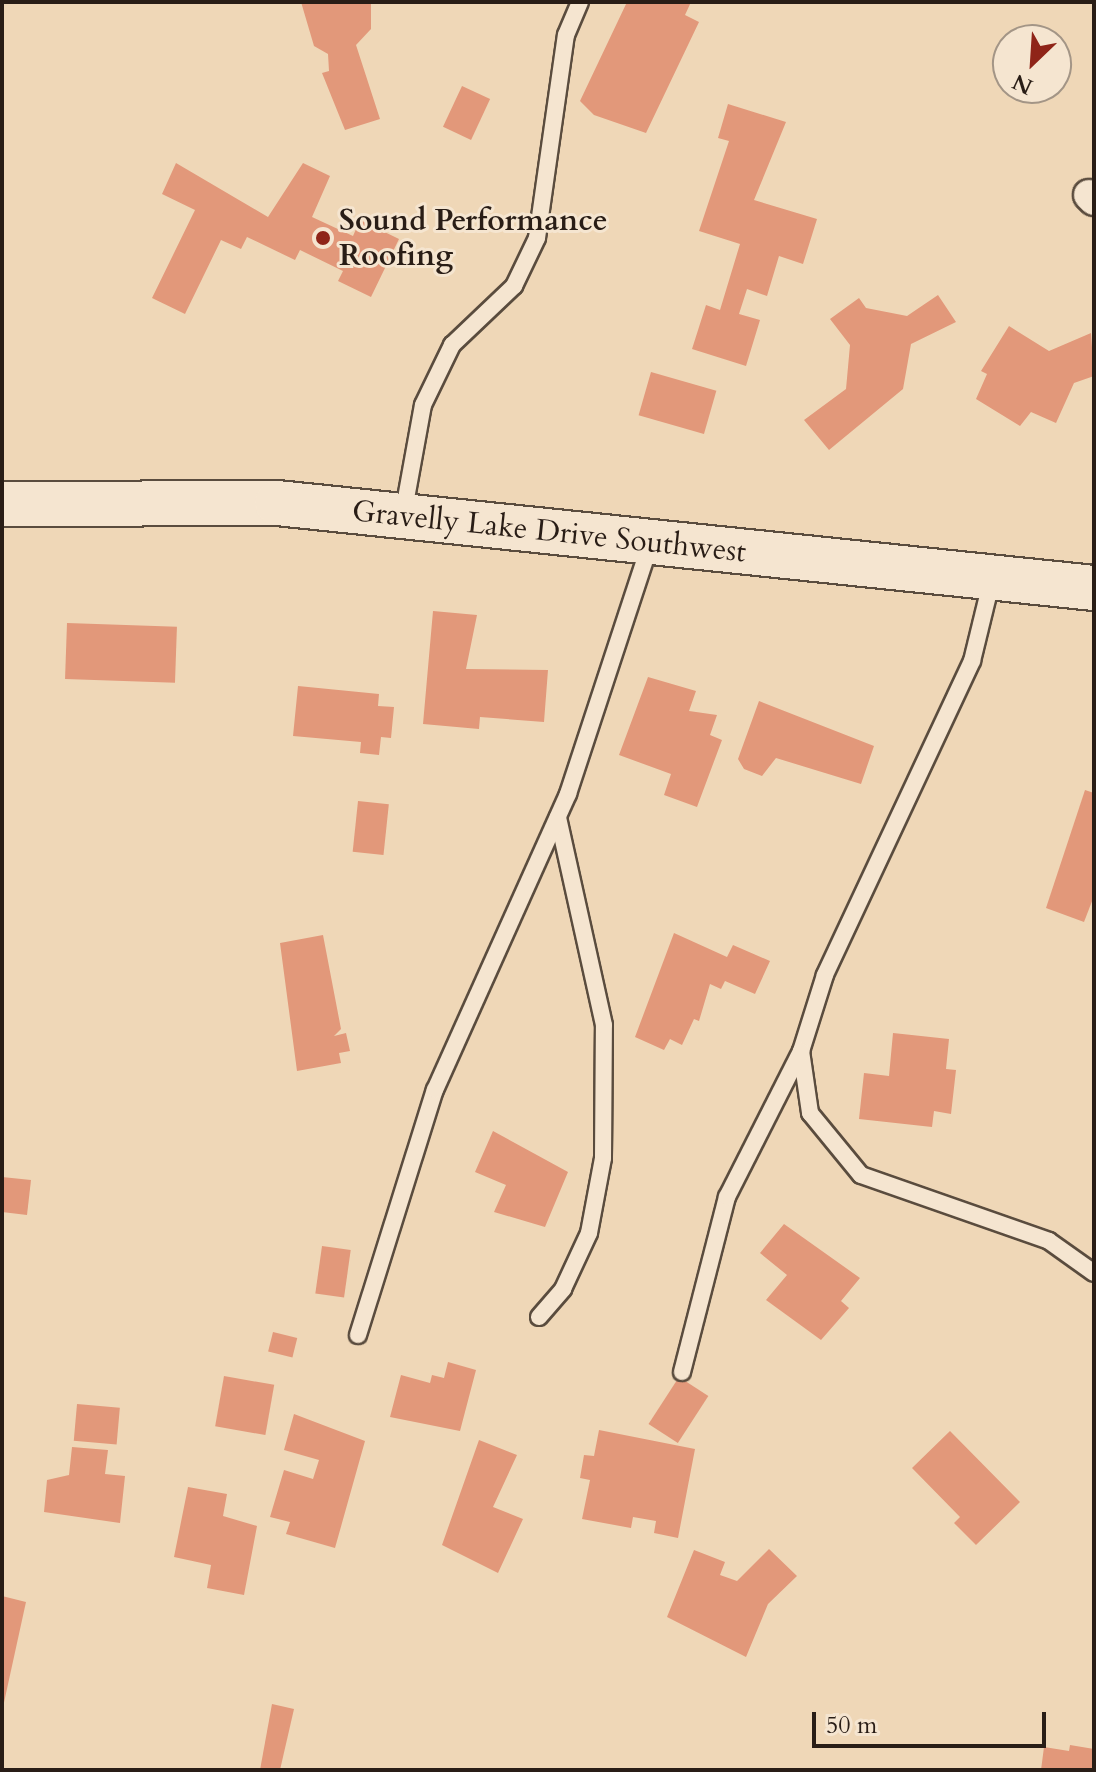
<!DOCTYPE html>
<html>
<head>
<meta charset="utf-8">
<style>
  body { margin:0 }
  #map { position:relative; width:1096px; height:1772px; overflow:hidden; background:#efd7b7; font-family:Cardo,serif }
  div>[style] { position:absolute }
  .building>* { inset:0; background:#e2987a; transform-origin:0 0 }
  .roads { filter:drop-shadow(2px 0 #5a4c3e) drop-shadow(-2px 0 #5a4c3e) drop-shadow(0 2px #5a4c3e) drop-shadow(0 -2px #5a4c3e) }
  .service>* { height:16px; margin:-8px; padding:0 8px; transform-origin:8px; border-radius:8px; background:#f5e5d0 }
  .minor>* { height:30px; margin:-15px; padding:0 15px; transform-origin:15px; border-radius:15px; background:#f5e5d0 }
  .secondary>* { height:44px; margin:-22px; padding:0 22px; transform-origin:22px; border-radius:22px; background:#f5e5d0 }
  .dots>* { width:22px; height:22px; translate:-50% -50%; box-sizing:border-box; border:4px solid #f5e5d0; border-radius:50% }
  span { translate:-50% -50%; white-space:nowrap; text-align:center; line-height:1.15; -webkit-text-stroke:6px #f5e5d0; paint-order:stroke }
  .poi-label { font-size:30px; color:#291d16; font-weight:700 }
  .left { translate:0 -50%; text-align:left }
  .street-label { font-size:30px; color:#291d16 }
  .frame { position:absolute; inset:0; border:4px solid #291d16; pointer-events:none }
  .north { position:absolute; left:992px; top:24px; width:80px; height:80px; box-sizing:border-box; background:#f5e5d0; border:2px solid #a39586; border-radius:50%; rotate:205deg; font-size:22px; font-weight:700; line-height:32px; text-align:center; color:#291d16 }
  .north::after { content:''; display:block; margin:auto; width:28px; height:36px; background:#8f2418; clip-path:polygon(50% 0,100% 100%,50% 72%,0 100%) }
  .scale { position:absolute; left:812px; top:1712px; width:234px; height:36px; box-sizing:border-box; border:4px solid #291d16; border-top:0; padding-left:10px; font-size:24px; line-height:28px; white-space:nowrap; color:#291d16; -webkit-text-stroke:6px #f5e5d0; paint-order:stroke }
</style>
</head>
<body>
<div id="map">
  <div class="building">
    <i style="clip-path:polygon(301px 2px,371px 2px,371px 29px,356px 45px,380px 119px,345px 130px,322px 73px,329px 71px,328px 54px,314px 46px)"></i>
    <i style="clip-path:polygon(627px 2px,691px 2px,685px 15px,699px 22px,646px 133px,594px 115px,580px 101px)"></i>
    <i style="left:462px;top:86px;width:31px;height:45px;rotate:25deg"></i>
    <i style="clip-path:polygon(728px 104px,786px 122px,754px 200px,817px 219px,803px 264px,779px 256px,767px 296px,747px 289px,739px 314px,760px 320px,746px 366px,692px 349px,706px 305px,720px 310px,740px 244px,699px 231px,729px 141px,718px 138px)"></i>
    <i style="clip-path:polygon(176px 163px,268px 217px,303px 163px,330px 176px,312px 217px,353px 236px,360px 220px,399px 239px,371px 297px,338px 281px,343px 271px,300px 250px,295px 260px,247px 237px,241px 249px,221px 240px,185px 314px,152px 298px,195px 210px,162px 194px)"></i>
    <i style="clip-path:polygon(938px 295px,956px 322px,911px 344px,903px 389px,829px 450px,804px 420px,846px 389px,850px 345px,830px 319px,859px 298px,866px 308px,907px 316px)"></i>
    <i style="clip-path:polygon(1009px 326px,1049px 351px,1091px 333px,1094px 376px,1074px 383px,1056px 423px,1031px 412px,1020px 426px,976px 399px,987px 374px,981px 371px)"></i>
    <i style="left:651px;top:372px;width:68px;height:45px;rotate:16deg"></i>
    <i style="clip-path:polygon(433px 611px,477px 615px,466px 669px,548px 670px,544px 722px,480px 717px,479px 729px,423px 724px)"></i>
    <i style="left:67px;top:623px;width:110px;height:56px;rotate:2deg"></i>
    <i style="clip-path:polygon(648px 677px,696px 691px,689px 711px,717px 715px,710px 735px,722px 740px,697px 807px,664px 795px,671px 774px,619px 755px)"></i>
    <i style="clip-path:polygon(298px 686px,379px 694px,378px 706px,394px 707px,391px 738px,381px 737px,379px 755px,360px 753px,361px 742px,293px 736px)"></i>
    <i style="clip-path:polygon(759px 701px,874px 746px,861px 784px,776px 758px,762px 776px,744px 769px,738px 759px)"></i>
    <i style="clip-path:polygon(1085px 790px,1094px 793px,1094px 896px,1084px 922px,1046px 908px)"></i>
    <i style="left:358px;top:801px;width:31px;height:51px;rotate:6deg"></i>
    <i style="clip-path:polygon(674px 933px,727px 957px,733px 945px,770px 961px,755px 994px,725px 981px,721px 989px,710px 984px,699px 1021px,694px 1019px,682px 1045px,670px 1039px,664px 1050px,635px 1037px)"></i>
    <i style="clip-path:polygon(323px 935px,341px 1029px,334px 1036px,346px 1033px,350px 1051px,339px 1053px,341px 1063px,297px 1071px,280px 943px)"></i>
    <i style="clip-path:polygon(893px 1033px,949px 1039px,946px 1069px,956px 1070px,951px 1114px,934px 1111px,932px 1127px,859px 1119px,864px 1073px,889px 1076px)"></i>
    <i style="clip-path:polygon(493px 1131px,568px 1172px,545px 1227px,494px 1212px,506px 1185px,475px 1172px)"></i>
    <i style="clip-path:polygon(2px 1177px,31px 1180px,27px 1215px,2px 1212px)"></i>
    <i style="clip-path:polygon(784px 1224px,860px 1278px,841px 1301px,849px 1308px,821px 1340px,766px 1300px,787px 1275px,760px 1253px)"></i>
    <i style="left:322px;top:1246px;width:29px;height:48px;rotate:8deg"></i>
    <i style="left:273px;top:1332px;width:25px;height:20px;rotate:14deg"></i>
    <i style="clip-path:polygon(448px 1362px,476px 1370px,460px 1431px,390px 1417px,401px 1375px,430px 1383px,432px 1375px,444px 1378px)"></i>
    <i style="left:224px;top:1376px;width:51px;height:51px;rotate:10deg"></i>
    <i style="left:679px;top:1377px;width:35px;height:56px;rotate:33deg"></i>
    <i style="left:77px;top:1404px;width:43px;height:37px;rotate:5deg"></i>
    <i style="clip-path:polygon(294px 1414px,365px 1441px,335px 1548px,286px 1534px,290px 1522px,270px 1517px,284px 1470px,313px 1479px,319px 1460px,284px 1450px)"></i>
    <i style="clip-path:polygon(599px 1430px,695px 1449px,678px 1538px,654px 1533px,656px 1521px,633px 1517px,631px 1528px,582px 1519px,590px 1480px,580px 1478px,584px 1455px,594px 1456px)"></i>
    <i style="clip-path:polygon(950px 1431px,1020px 1502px,976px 1545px,954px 1523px,960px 1517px,912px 1468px)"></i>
    <i style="clip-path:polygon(479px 1440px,517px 1455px,493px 1507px,523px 1519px,498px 1573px,442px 1545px)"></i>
    <i style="clip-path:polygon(72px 1447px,108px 1450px,105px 1474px,125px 1476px,120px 1523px,44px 1512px,47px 1480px,69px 1475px)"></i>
    <i style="clip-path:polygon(188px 1487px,227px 1494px,223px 1516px,257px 1526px,244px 1595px,207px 1588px,211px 1565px,174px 1557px)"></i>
    <i style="clip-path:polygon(769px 1549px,797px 1576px,768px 1604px,746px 1657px,667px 1617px,694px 1550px,725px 1562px,720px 1575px,737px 1581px)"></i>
    <i style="clip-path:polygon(2px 1596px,26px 1602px,3px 1707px,2px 1707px)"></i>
    <i style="clip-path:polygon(272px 1704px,294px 1709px,280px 1770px,260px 1770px)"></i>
    <i style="clip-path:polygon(1070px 1745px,1094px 1749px,1094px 1770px,1041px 1770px,1044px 1747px,1069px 1751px)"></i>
  </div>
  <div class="roads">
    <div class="service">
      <i style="left:403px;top:515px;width:112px;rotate:-79.7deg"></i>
      <i style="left:423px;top:405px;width:67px;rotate:-64.2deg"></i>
      <i style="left:452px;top:345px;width:86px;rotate:-43.6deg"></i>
      <i style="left:514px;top:286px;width:53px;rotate:-64.4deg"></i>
      <i style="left:537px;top:238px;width:205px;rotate:-81.9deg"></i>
      <i style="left:566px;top:35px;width:36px;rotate:-67deg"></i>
      <i style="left:992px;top:579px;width:84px;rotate:103.7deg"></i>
      <i style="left:972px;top:661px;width:347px;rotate:115.1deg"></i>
      <i style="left:825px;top:975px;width:80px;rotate:107.5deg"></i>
      <i style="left:801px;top:1051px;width:63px;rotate:81.7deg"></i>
      <i style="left:810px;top:1113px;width:80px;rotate:50.6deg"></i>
      <i style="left:861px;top:1175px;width:199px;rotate:19.3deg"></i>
      <i style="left:1049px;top:1241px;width:55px;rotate:35.4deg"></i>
      <i style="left:539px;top:1317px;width:37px;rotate:-49deg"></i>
      <i style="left:563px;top:1289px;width:62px;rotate:-65.1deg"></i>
      <i style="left:589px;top:1233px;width:76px;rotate:-79.4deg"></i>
      <i style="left:603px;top:1158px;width:133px;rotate:-89.6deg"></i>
      <i style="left:604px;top:1025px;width:213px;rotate:-102.5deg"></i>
      <i style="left:358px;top:1335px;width:257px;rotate:-72.6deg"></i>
      <i style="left:435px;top:1090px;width:325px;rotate:-65.8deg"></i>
      <i style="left:568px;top:794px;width:263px;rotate:-71.8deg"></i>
      <i style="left:682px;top:1372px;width:181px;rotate:-75.6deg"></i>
      <i style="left:727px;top:1197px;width:164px;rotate:-63.1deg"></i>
    </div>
    <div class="minor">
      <i style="left:1089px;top:195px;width:7px;rotate:45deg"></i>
    </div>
    <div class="secondary">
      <i style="left:2px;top:504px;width:275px;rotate:-0.2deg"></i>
      <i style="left:277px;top:503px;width:821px;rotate:5.94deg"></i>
    </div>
  </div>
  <div class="dots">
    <i style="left:323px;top:238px;background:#8f2418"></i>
  </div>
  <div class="poi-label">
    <span class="left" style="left:339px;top:238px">Sound Performance<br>Roofing</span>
  </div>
  <div class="street-label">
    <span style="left:549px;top:532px;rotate:6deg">Gravelly Lake Drive Southwest</span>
  </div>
  <div class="frame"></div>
  <div class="north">N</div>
  <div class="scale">50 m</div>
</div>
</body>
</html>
